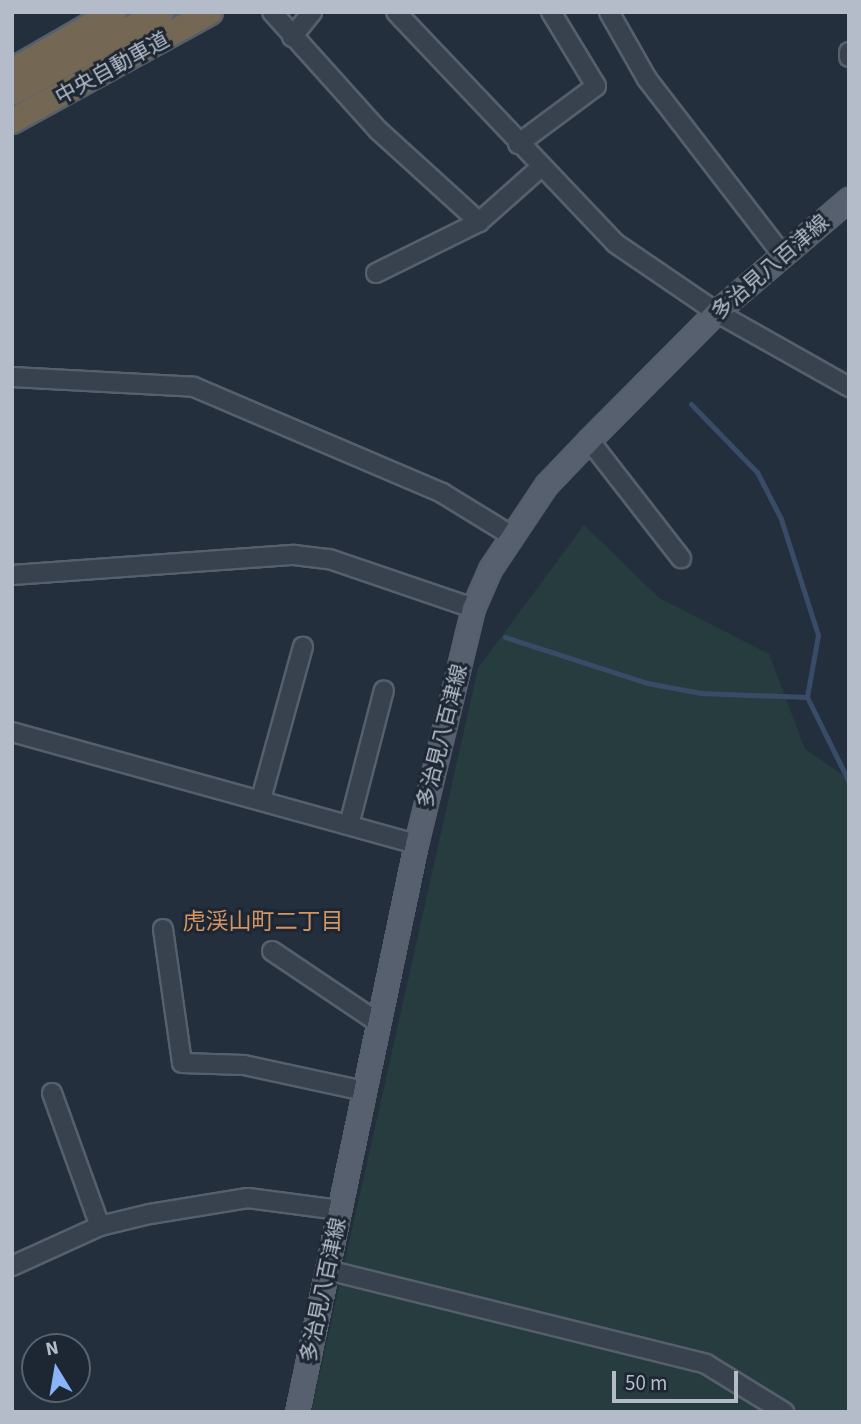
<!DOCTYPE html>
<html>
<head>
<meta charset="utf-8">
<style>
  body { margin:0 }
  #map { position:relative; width:861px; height:1424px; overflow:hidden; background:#242f3e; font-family:"Source Sans 3","Noto Sans JP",sans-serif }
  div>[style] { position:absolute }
  .green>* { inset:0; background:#263c3f }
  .stream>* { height:5px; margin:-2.5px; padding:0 2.5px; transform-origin:2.5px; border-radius:2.5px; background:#394c67 }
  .roads { filter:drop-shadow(2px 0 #565f6c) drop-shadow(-2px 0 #565f6c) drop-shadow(0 2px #565f6c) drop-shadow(0 -2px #565f6c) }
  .minor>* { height:18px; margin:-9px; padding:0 9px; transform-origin:9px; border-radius:9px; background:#38414e }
  .major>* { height:21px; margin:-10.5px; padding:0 10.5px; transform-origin:10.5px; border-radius:10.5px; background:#56606e }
  .highway>* { height:24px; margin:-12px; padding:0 12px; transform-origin:12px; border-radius:12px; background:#746855 }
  span { translate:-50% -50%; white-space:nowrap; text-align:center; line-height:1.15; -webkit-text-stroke:6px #1d2633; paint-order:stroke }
  .street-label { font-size:21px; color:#b4bcc9 }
  .neighbourhood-label { font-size:23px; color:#d59563 }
  .frame { position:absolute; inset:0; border:14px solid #b4bcc9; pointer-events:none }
  .north { position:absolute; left:21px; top:1333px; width:70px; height:70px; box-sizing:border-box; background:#1d2633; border:2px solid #59626f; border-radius:50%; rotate:349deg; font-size:19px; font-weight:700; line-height:28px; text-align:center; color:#b4bcc9 }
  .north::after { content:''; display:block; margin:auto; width:24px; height:32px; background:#8ab4f8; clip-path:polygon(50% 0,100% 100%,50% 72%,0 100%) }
  .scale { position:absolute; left:612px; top:1371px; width:126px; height:32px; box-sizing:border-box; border:4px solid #b4bcc9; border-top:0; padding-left:9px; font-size:21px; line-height:24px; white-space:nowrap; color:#b4bcc9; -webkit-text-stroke:5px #1d2633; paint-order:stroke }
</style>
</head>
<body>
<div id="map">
  <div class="green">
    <i style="clip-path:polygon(584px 525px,659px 598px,769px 654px,805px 749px,849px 779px,849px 1412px,311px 1412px,478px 668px)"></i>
  </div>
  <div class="stream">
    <i style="left:691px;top:404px;width:95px;rotate:45.9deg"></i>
    <i style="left:757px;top:472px;width:53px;rotate:62.9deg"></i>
    <i style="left:781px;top:519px;width:122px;rotate:72.3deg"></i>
    <i style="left:818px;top:635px;width:63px;rotate:100.1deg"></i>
    <i style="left:807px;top:697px;width:95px;rotate:63.7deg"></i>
    <i style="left:505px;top:637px;width:149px;rotate:17.9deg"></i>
    <i style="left:647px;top:683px;width:55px;rotate:10.5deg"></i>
    <i style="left:701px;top:693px;width:106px;rotate:2.2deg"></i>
  </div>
  <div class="roads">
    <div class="minor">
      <i style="left:272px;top:12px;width:159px;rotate:48.1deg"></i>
      <i style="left:378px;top:130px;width:137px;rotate:42.3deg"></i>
      <i style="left:396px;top:12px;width:318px;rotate:46.5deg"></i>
      <i style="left:615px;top:243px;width:122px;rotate:34.3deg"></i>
      <i style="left:716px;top:312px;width:153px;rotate:29.4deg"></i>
      <i style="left:609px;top:12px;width:77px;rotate:60.4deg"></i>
      <i style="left:647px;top:79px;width:221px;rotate:52.4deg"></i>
      <i style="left:292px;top:37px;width:32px;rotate:-51deg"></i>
      <i style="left:849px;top:52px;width:5px;rotate:90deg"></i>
      <i style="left:518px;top:144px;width:97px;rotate:-36.6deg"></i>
      <i style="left:596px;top:86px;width:87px;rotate:-121.3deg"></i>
      <i style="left:376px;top:273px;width:115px;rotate:-26.3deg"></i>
      <i style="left:479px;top:222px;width:81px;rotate:-41.5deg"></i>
      <i style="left:12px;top:377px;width:182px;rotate:3.1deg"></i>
      <i style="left:194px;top:387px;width:270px;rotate:23.1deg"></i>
      <i style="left:442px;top:493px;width:79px;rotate:31.5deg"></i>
      <i style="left:589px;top:440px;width:150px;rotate:52.1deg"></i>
      <i style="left:12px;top:575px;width:283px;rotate:-4.1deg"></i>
      <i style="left:294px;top:555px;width:35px;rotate:7deg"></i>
      <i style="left:329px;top:559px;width:152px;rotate:18.8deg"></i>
      <i style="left:12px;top:732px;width:419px;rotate:15.5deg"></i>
      <i style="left:261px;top:799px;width:158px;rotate:-74.6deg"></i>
      <i style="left:349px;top:825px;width:139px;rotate:-75.5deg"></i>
      <i style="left:163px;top:929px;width:135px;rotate:81.9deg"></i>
      <i style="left:182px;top:1063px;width:62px;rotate:1.8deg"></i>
      <i style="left:244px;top:1065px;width:123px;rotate:12.2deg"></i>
      <i style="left:272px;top:951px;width:129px;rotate:33.9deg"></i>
      <i style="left:52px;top:1093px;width:141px;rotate:70.2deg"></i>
      <i style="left:12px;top:1266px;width:97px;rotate:-24.4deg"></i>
      <i style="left:100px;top:1226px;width:51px;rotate:-13.5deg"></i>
      <i style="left:150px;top:1214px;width:99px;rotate:-9.3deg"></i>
      <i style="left:248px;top:1198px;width:92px;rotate:7.5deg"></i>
      <i style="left:327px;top:1270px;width:390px;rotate:13.9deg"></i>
      <i style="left:706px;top:1364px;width:92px;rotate:31.6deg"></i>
    </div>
    <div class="major">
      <i style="left:297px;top:1412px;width:580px;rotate:-78.17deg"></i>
      <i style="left:416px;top:844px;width:243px;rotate:-76.4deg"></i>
      <i style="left:473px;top:608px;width:43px;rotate:-66.4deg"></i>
      <i style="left:490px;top:569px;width:101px;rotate:-56.3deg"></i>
      <i style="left:546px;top:485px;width:62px;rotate:-46.3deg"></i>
      <i style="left:589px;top:440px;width:180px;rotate:-45.2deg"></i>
      <i style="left:716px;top:312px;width:175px;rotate:-40.4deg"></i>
    </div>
    <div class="highway">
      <i style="left:12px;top:71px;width:118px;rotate:-30deg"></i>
      <i style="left:12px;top:93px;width:170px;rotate:-28.5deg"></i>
      <i style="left:12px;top:121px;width:226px;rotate:-28.8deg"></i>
    </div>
  </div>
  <div class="street-label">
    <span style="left:112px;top:68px;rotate:-29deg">中央自動車道</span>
    <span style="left:770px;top:267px;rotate:-41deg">多治見八百津線</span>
    <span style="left:442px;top:736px;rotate:-76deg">多治見八百津線</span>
    <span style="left:323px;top:1290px;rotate:-78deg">多治見八百津線</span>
  </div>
  <div class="neighbourhood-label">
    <span style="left:263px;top:922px">虎渓山町二丁目</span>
  </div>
  <div class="frame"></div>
  <div class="north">N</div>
  <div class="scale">50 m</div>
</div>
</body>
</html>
